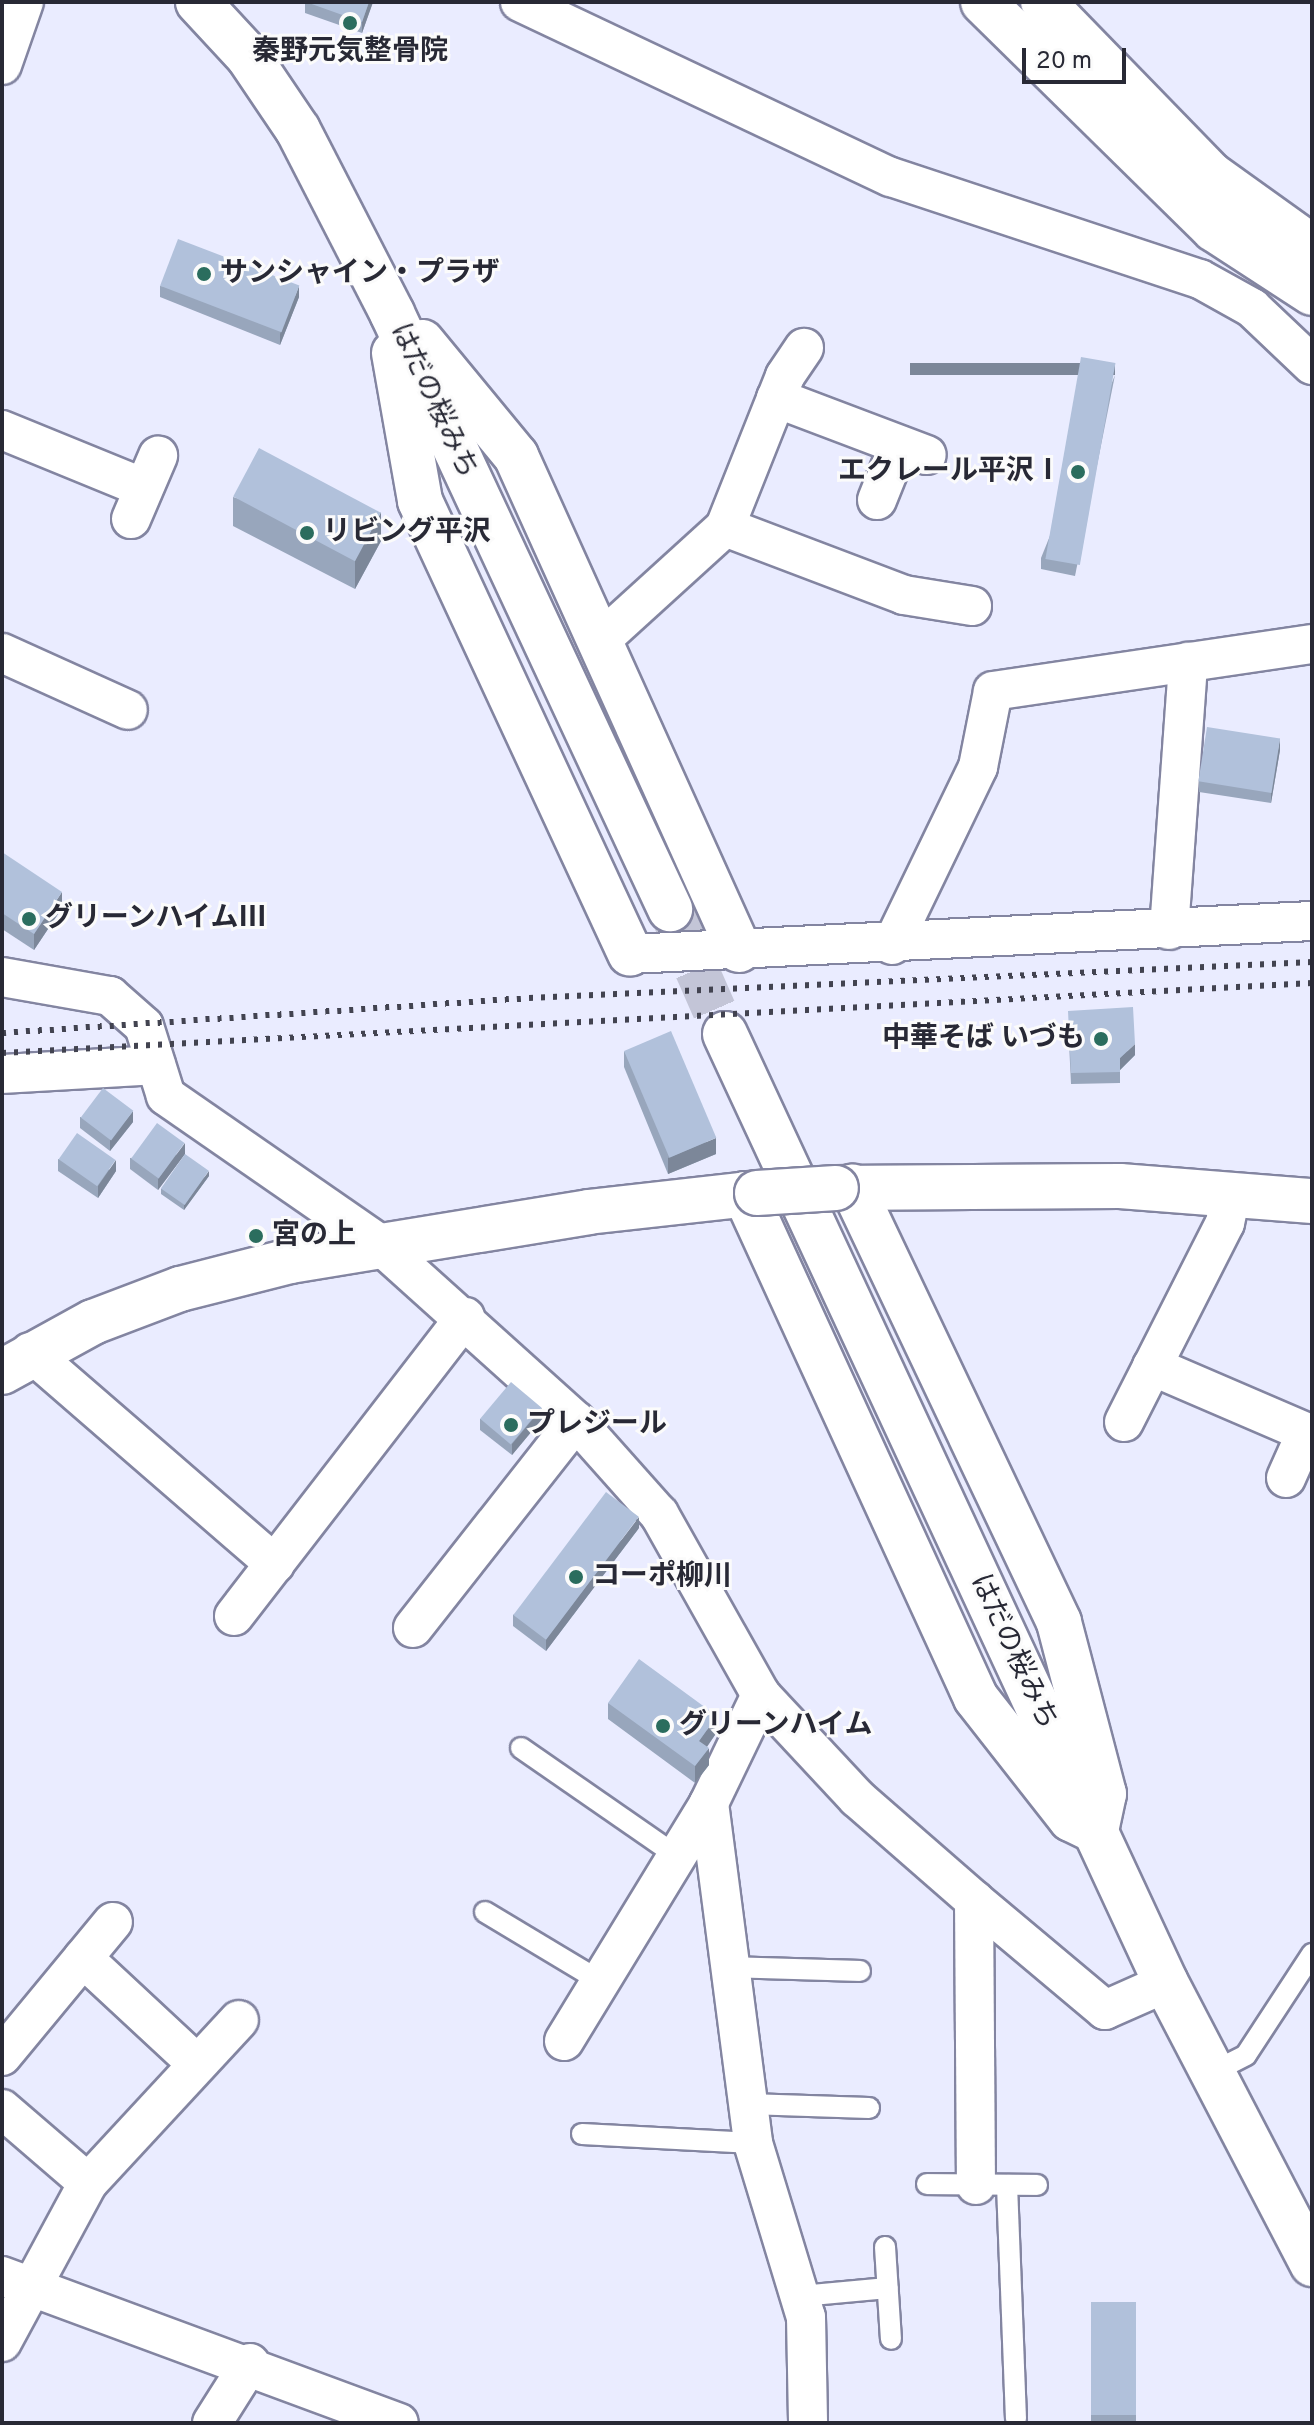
<!DOCTYPE html>
<html>
<head>
<meta charset="utf-8">
<style>
  body { margin:0 }
  #map { position:relative; width:1314px; height:2425px; overflow:hidden; background:#eaecff; font-family:Overpass,"Noto Sans JP",sans-serif }
  div>[style] { position:absolute }
  .primary-tunnel>* { height:44px; margin-top:-22px; transform-origin:0; background:repeating-linear-gradient(90deg,#c3c5d7 0 44px,transparent 0 66px) }
  .roads { filter:drop-shadow(2px 0 #8385a1) drop-shadow(-2px 0 #8385a1) drop-shadow(0 2px #8385a1) drop-shadow(0 -2px #8385a1) }
  .service>* { height:20px; margin:-10px; padding:0 10px; transform-origin:10px; border-radius:10px; background:#fff }
  .minor>* { height:38px; margin:-19px; padding:0 19px; transform-origin:19px; border-radius:19px; background:#fff }
  .tertiary>* { height:44px; margin:-22px; padding:0 22px; transform-origin:22px; border-radius:22px; background:#fff }
  .primary>* { height:44px; margin:-22px; padding:0 22px; transform-origin:22px; border-radius:22px; background:#fff }
  .rail>* { height:6px; margin-top:-3px; transform-origin:0; background:repeating-linear-gradient(90deg,#424350 0 4px,transparent 0 12px) }
  .bridges { filter:drop-shadow(2px 0 #8385a1) drop-shadow(-2px 0 #8385a1) drop-shadow(0 2px #8385a1) drop-shadow(0 -2px #8385a1) }
  .tertiary-bridge>* { height:44px; margin:-22px; padding:0 22px; transform-origin:22px; border-radius:22px; background:#fff }
  .wall>* { inset:0; background:#98a6bc; transform-origin:0 0 }
  .shaded-wall>* { inset:0; background:#7c8799; transform-origin:0 0 }
  .building>* { inset:0; background:#b1c1db; transform-origin:0 0 }
  .dots>* { width:22px; height:22px; translate:-50% -50%; box-sizing:border-box; border:4px solid #fbfbfb; border-radius:50% }
  span { translate:-50% -50%; white-space:nowrap; text-align:center; line-height:1.15; -webkit-text-stroke:6px #fbfbfb; paint-order:stroke }
  .poi-label { font-size:28px; color:#282935; font-weight:700 }
  .left { translate:0 -50%; text-align:left }
  .right { translate:-100% -50%; text-align:right }
  .street-label { font-size:28px; color:#282935 }
  .frame { position:absolute; inset:0; border:4px solid #282935; pointer-events:none }
  .scale { position:absolute; left:1022px; top:48px; width:104px; height:36px; box-sizing:border-box; border:4px solid #282935; border-top:0; padding-left:10px; font-size:24px; line-height:28px; white-space:nowrap; color:#282935; -webkit-text-stroke:6px #fbfbfb; paint-order:stroke }
</style>
</head>
<body>
<div id="map">
  <div class="primary-tunnel">
    <i style="left:670px;top:909px;width:137px;rotate:66.3deg"></i>
  </div>
  <div class="roads">
    <div class="service">
      <i style="left:521px;top:1748px;width:190px;rotate:34.7deg"></i>
      <i style="left:485px;top:1912px;width:134px;rotate:31deg"></i>
      <i style="left:728px;top:1967px;width:132px;rotate:1.7deg"></i>
      <i style="left:1211px;top:2073px;width:39px;rotate:-27deg"></i>
      <i style="left:1246px;top:2055px;width:121px;rotate:-56.8deg"></i>
      <i style="left:748px;top:2104px;width:121px;rotate:1.9deg"></i>
      <i style="left:582px;top:2134px;width:171px;rotate:3deg"></i>
      <i style="left:927px;top:2184px;width:110px;rotate:0.5deg"></i>
      <i style="left:1007px;top:2185px;width:234px;rotate:87.8deg"></i>
      <i style="left:885px;top:2247px;width:92px;rotate:86.3deg"></i>
      <i style="left:801px;top:2296px;width:87px;rotate:-5.3deg"></i>
    </div>
    <div class="minor">
      <i style="left:520px;top:2px;width:410px;rotate:25.3deg"></i>
      <i style="left:891px;top:177px;width:325px;rotate:18.3deg"></i>
      <i style="left:1200px;top:279px;width:60px;rotate:29.1deg"></i>
      <i style="left:1252px;top:308px;width:83px;rotate:43.5deg"></i>
      <i style="left:2px;top:65px;width:67px;rotate:-70.8deg"></i>
      <i style="left:776px;top:398px;width:161px;rotate:20.7deg"></i>
      <i style="left:2px;top:430px;width:153px;rotate:22.2deg"></i>
      <i style="left:877px;top:500px;width:59px;rotate:-68.2deg"></i>
      <i style="left:131px;top:519px;width:69px;rotate:-66.8deg"></i>
      <i style="left:725px;top:527px;width:191px;rotate:20.8deg"></i>
      <i style="left:904px;top:595px;width:69px;rotate:9.2deg"></i>
      <i style="left:602px;top:639px;width:166px;rotate:-42.3deg"></i>
      <i style="left:725px;top:527px;width:162px;rotate:-68.3deg"></i>
      <i style="left:785px;top:376px;width:34px;rotate:-56deg"></i>
      <i style="left:2px;top:653px;width:138px;rotate:24.3deg"></i>
      <i style="left:1169px;top:930px;width:269px;rotate:-85.9deg"></i>
      <i style="left:892px;top:945px;width:198px;rotate:-64.2deg"></i>
      <i style="left:978px;top:767px;width:77px;rotate:-78.8deg"></i>
      <i style="left:993px;top:691px;width:322px;rotate:-8.4deg"></i>
      <i style="left:630px;top:954px;width:683px;rotate:-2.77deg"></i>
      <i style="left:2px;top:977px;width:110px;rotate:10deg"></i>
      <i style="left:110px;top:996px;width:45px;rotate:41.4deg"></i>
      <i style="left:144px;top:1026px;width:73px;rotate:72.6deg"></i>
      <i style="left:166px;top:1096px;width:258px;rotate:34.7deg"></i>
      <i style="left:378px;top:1243px;width:266px;rotate:42deg"></i>
      <i style="left:576px;top:1421px;width:125px;rotate:48.3deg"></i>
      <i style="left:659px;top:1514px;width:208px;rotate:60.6deg"></i>
      <i style="left:761px;top:1695px;width:141px;rotate:47deg"></i>
      <i style="left:857px;top:1798px;width:155px;rotate:41.1deg"></i>
      <i style="left:974px;top:1900px;width:171px;rotate:40deg"></i>
      <i style="left:1105px;top:2010px;width:67px;rotate:-23.9deg"></i>
      <i style="left:2px;top:1074px;width:154px;rotate:-3.3deg"></i>
      <i style="left:30px;top:1352px;width:324px;rotate:40.9deg"></i>
      <i style="left:1152px;top:1366px;width:174px;rotate:23.3deg"></i>
      <i style="left:1124px;top:1422px;width:223px;rotate:-63.1deg"></i>
      <i style="left:1225px;top:1223px;width:30px;rotate:-78deg"></i>
      <i style="left:1286px;top:1478px;width:49px;rotate:-66deg"></i>
      <i style="left:234px;top:1616px;width:378px;rotate:-52.3deg"></i>
      <i style="left:413px;top:1628px;width:263px;rotate:-51.8deg"></i>
      <i style="left:709px;top:1803px;width:343px;rotate:82.6deg"></i>
      <i style="left:753px;top:2143px;width:182px;rotate:73.1deg"></i>
      <i style="left:806px;top:2317px;width:106px;rotate:88.9deg"></i>
      <i style="left:974px;top:1900px;width:285px;rotate:89.6deg"></i>
      <i style="left:83px;top:1958px;width:154px;rotate:42.9deg"></i>
      <i style="left:564px;top:2041px;width:279px;rotate:-58.6deg"></i>
      <i style="left:709px;top:1803px;width:120px;rotate:-64.3deg"></i>
      <i style="left:2px;top:2056px;width:174px;rotate:-50.4deg"></i>
      <i style="left:2px;top:2109px;width:113px;rotate:40.7deg"></i>
      <i style="left:2px;top:2276px;width:423px;rotate:20.3deg"></i>
      <i style="left:2px;top:2342px;width:181px;rotate:-61.6deg"></i>
      <i style="left:88px;top:2183px;width:222px;rotate:-47.2deg"></i>
      <i style="left:212px;top:2423px;width:71px;rotate:-57.7deg"></i>
    </div>
    <div class="tertiary">
      <i style="left:983px;top:2px;width:324px;rotate:44.5deg"></i>
      <i style="left:1214px;top:229px;width:117px;rotate:33.1deg"></i>
      <i style="left:1043px;top:2px;width:240px;rotate:45.8deg"></i>
      <i style="left:1210px;top:174px;width:125px;rotate:35.6deg"></i>
      <i style="left:836px;top:1188px;width:284px;rotate:-0.4deg"></i>
      <i style="left:1120px;top:1186px;width:193px;rotate:4.5deg"></i>
      <i style="left:2px;top:1372px;width:104px;rotate:-28.8deg"></i>
      <i style="left:93px;top:1322px;width:93px;rotate:-20.8deg"></i>
      <i style="left:180px;top:1289px;width:114px;rotate:-14.3deg"></i>
      <i style="left:290px;top:1261px;width:302px;rotate:-9.3deg"></i>
      <i style="left:588px;top:1212px;width:170px;rotate:-6.4deg"></i>
    </div>
    <div class="primary">
      <i style="left:198px;top:2px;width:74px;rotate:47.2deg"></i>
      <i style="left:248px;top:56px;width:89px;rotate:56deg"></i>
      <i style="left:298px;top:130px;width:206px;rotate:62.8deg"></i>
      <i style="left:392px;top:313px;width:658px;rotate:64.99deg"></i>
      <i style="left:422px;top:342px;width:148px;rotate:50.5deg"></i>
      <i style="left:516px;top:456px;width:542px;rotate:65.7deg"></i>
      <i style="left:394px;top:353px;width:150px;rotate:80deg"></i>
      <i style="left:420px;top:501px;width:499px;rotate:65.1deg"></i>
      <i style="left:725px;top:1034px;width:1046px;rotate:65.08deg"></i>
      <i style="left:1166px;top:1983px;width:317px;rotate:62.5deg"></i>
      <i style="left:745px;top:1194px;width:554px;rotate:65.38deg"></i>
      <i style="left:976px;top:1698px;width:154px;rotate:51.9deg"></i>
      <i style="left:1071px;top:1819px;width:28px;rotate:26deg"></i>
      <i style="left:1096px;top:1831px;width:38px;rotate:-78deg"></i>
      <i style="left:1104px;top:1794px;width:178px;rotate:-104.7deg"></i>
      <i style="left:1059px;top:1622px;width:482px;rotate:-115.4deg"></i>
    </div>
  </div>
  <div class="rail">
    <i style="left:2px;top:1033px;width:528px;rotate:-3.8deg"></i>
    <i style="left:529px;top:998px;width:784px;rotate:-2.63deg"></i>
    <i style="left:2px;top:1053px;width:1312px;rotate:-3.06deg"></i>
  </div>
  <div class="bridges">
    <div class="tertiary-bridge">
      <i style="left:757px;top:1193px;width:79px;rotate:-3.6deg"></i>
    </div>
  </div>
  <div class="wall">
    <i style="clip-path:polygon(305px 2px,373px 2px,362px 33px,305px 13px)"></i>
    <i style="clip-path:polygon(160px 286px,299px 297px,280px 345px,160px 297px)"></i>
    <i style="clip-path:polygon(1115px 375px,1075px 576px,1041px 569px,1041px 558px)"></i>
    <i style="clip-path:polygon(233px 497px,381px 541px,355px 589px,233px 526px)"></i>
    <i style="clip-path:polygon(1280px 750px,1271px 803px,1199px 792px,1199px 781px)"></i>
    <i style="clip-path:polygon(2px 852px,62px 908px,34px 950px,2px 929px)"></i>
    <i style="clip-path:polygon(1068px 1022px,1135px 1055px,1120px 1070px,1120px 1083px,1071px 1084px)"></i>
    <i style="clip-path:polygon(624px 1051px,716px 1154px,668px 1174px,624px 1067px)"></i>
    <i style="clip-path:polygon(80px 1117px,133px 1122px,110px 1151px,80px 1128px)"></i>
    <i style="clip-path:polygon(185px 1154px,158px 1190px,130px 1169px,130px 1158px)"></i>
    <i style="clip-path:polygon(58px 1159px,116px 1171px,98px 1198px,58px 1171px)"></i>
    <i style="clip-path:polygon(209px 1176px,184px 1210px,161px 1194px,161px 1189px)"></i>
    <i style="clip-path:polygon(480px 1419px,542px 1419px,512px 1455px,480px 1430px)"></i>
    <i style="clip-path:polygon(639px 1528px,546px 1651px,513px 1626px,513px 1615px)"></i>
    <i style="clip-path:polygon(608px 1703px,717px 1732px,707px 1747px,709px 1765px,695px 1783px,608px 1719px)"></i>
    <i style="left:1091px;top:2302px;width:45px;height:121px"></i>
  </div>
  <div class="shaded-wall">
    <i style="clip-path:polygon(369px 2px,373px 2px,362px 33px,362px 22px)"></i>
    <i style="clip-path:polygon(299px 286px,299px 297px,280px 345px,280px 334px)"></i>
    <i style="left:1115px;top:363px;width:12px;height:205px;rotate:90deg"></i>
    <i style="clip-path:polygon(381px 512px,381px 541px,355px 589px,355px 560px)"></i>
    <i style="clip-path:polygon(1280px 738px,1280px 750px,1271px 803px,1271px 792px)"></i>
    <i style="clip-path:polygon(62px 892px,62px 908px,34px 950px,34px 934px)"></i>
    <i style="clip-path:polygon(1135px 1044px,1135px 1055px,1120px 1070px,1120px 1058px)"></i>
    <i style="clip-path:polygon(133px 1111px,133px 1122px,110px 1151px,110px 1140px)"></i>
    <i style="clip-path:polygon(716px 1138px,716px 1154px,668px 1174px,668px 1158px)"></i>
    <i style="clip-path:polygon(185px 1143px,185px 1154px,158px 1190px,158px 1179px)"></i>
    <i style="clip-path:polygon(116px 1160px,116px 1171px,98px 1198px,98px 1186px)"></i>
    <i style="clip-path:polygon(209px 1171px,209px 1176px,184px 1210px,184px 1205px)"></i>
    <i style="clip-path:polygon(542px 1408px,542px 1419px,512px 1455px,512px 1444px)"></i>
    <i style="clip-path:polygon(639px 1517px,639px 1528px,546px 1651px,546px 1639px)"></i>
    <i style="clip-path:polygon(717px 1716px,717px 1732px,699px 1758px,699px 1741px)"></i>
    <i style="clip-path:polygon(709px 1748px,709px 1765px,695px 1783px,695px 1766px)"></i>
  </div>
  <div class="building">
    <i style="clip-path:polygon(306px 2px,369px 2px,362px 22px)"></i>
    <i style="left:178px;top:239px;width:130px;height:50px;rotate:21deg"></i>
    <i style="left:1081px;top:357px;width:35px;height:205px;rotate:10deg"></i>
    <i style="left:259px;top:448px;width:138px;height:55px;rotate:28deg"></i>
    <i style="left:1207px;top:727px;width:74px;height:55px;rotate:9deg"></i>
    <i style="clip-path:polygon(2px 852px,62px 892px,34px 934px,2px 913px)"></i>
    <i style="clip-path:polygon(1133px 1007px,1135px 1044px,1120px 1058px,1120px 1072px,1071px 1073px,1068px 1011px)"></i>
    <i style="left:671px;top:1031px;width:116px;height:51px;rotate:67deg"></i>
    <i style="left:103px;top:1088px;width:38px;height:37px;rotate:37deg"></i>
    <i style="left:157px;top:1123px;width:34px;height:44px;rotate:36deg"></i>
    <i style="left:77px;top:1133px;width:47px;height:32px;rotate:35deg"></i>
    <i style="left:185px;top:1154px;width:29px;height:42px;rotate:35deg"></i>
    <i style="left:511px;top:1382px;width:40px;height:48px;rotate:40deg"></i>
    <i style="left:606px;top:1492px;width:41px;height:154px;rotate:37deg"></i>
    <i style="clip-path:polygon(639px 1659px,717px 1716px,699px 1741px,709px 1748px,695px 1766px,608px 1703px)"></i>
    <i style="left:1091px;top:2302px;width:45px;height:113px"></i>
  </div>
  <div class="dots">
    <i style="left:350px;top:23px;background:#2b6d5e"></i>
    <i style="left:204px;top:274px;background:#2b6d5e"></i>
    <i style="left:1078px;top:472px;background:#2b6d5e"></i>
    <i style="left:307px;top:533px;background:#2b6d5e"></i>
    <i style="left:29px;top:919px;background:#2b6d5e"></i>
    <i style="left:1101px;top:1039px;background:#2b6d5e"></i>
    <i style="left:256px;top:1236px;background:#2b6d5e"></i>
    <i style="left:511px;top:1425px;background:#2b6d5e"></i>
    <i style="left:576px;top:1577px;background:#2b6d5e"></i>
    <i style="left:663px;top:1726px;background:#2b6d5e"></i>
  </div>
  <div class="poi-label">
    <span style="left:350px;top:52px">秦野元気整骨院</span>
    <span class="left" style="left:220px;top:274px">サンシャイン・プラザ</span>
    <span class="right" style="left:1062px;top:472px">エクレール平沢Ⅰ</span>
    <span class="left" style="left:323px;top:533px">リビング平沢</span>
    <span class="left" style="left:45px;top:919px">グリーンハイムⅢ</span>
    <span class="right" style="left:1085px;top:1039px">中華そば いづも</span>
    <span class="left" style="left:272px;top:1236px">宮の上</span>
    <span class="left" style="left:527px;top:1425px">プレジール</span>
    <span class="left" style="left:592px;top:1577px">コーポ柳川</span>
    <span class="left" style="left:679px;top:1726px">グリーンハイム</span>
  </div>
  <div class="street-label">
    <span style="left:433px;top:401px;rotate:65deg">はだの桜みち</span>
    <span style="left:1013px;top:1652px;rotate:65deg">はだの桜みち</span>
  </div>
  <div class="frame"></div>
  <div class="scale">20 m</div>
</div>
</body>
</html>
